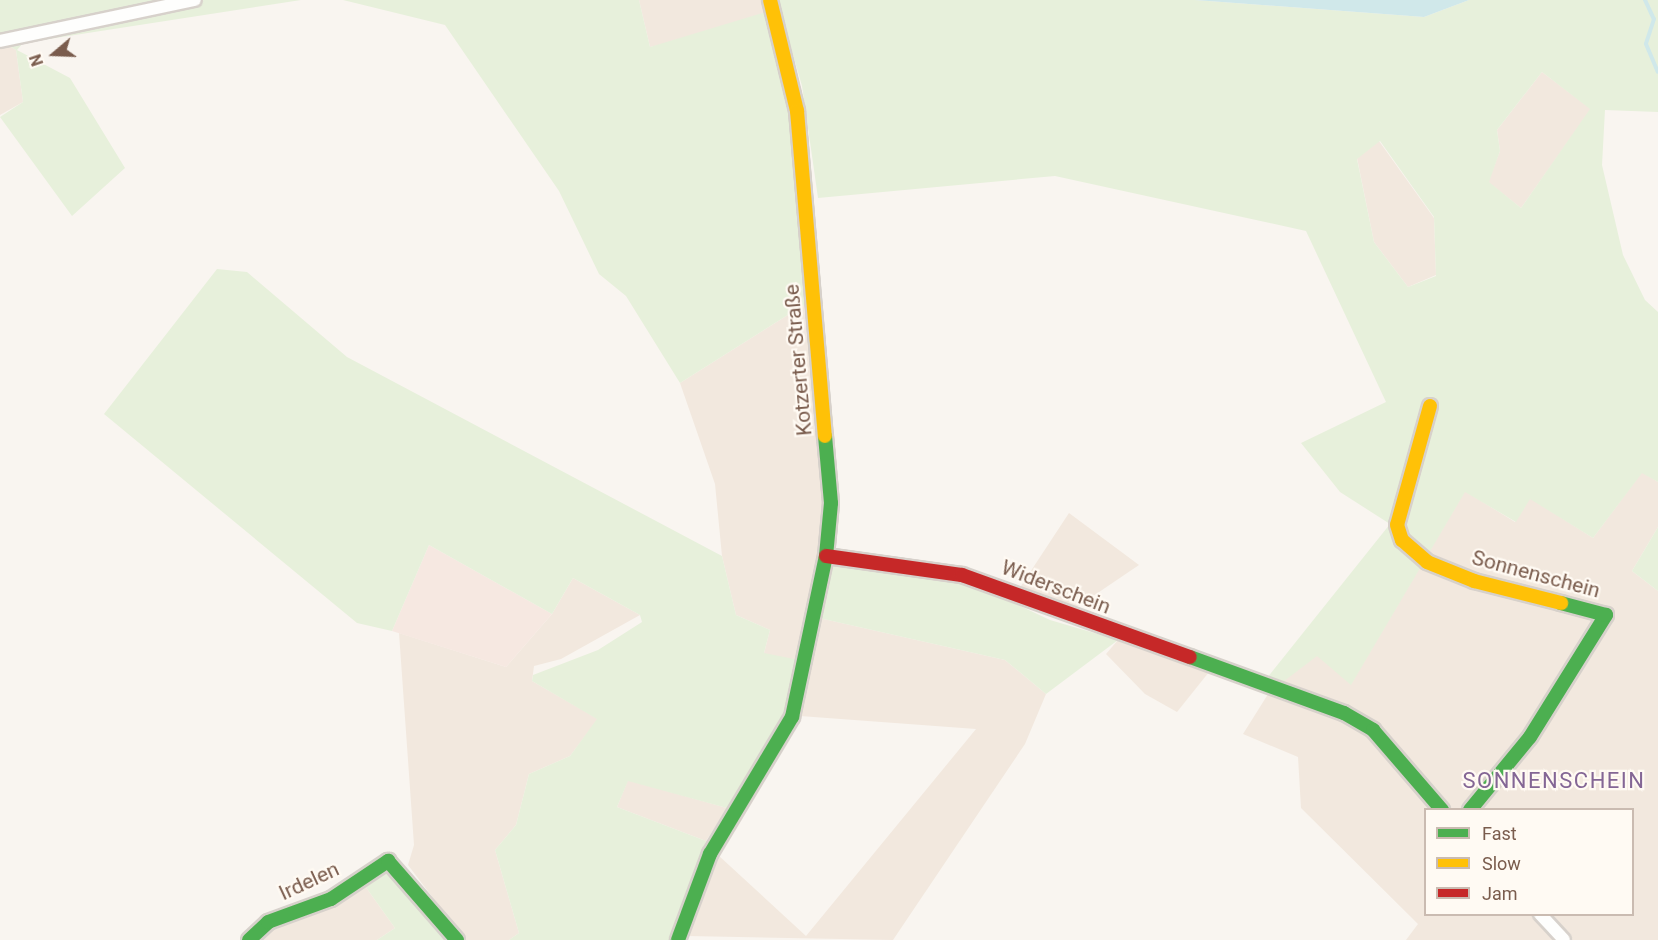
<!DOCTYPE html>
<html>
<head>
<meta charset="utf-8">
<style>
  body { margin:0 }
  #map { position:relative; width:1658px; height:940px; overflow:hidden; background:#f9f5f0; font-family:Roboto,sans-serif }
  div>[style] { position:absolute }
  .residential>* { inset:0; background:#f2e8de }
  .commercial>* { inset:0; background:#f6e8e1 }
  .green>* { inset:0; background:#e7f0db }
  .water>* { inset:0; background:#d0e8ea }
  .stream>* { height:4px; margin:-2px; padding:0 2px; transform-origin:2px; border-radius:2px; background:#d0e8ea }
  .roads { filter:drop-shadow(2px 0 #d7d1cb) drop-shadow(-2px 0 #d7d1cb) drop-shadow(0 2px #d7d1cb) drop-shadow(0 -2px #d7d1cb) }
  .street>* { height:12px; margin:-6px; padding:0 6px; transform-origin:6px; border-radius:6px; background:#fefefd }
  .fast>* { height:14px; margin:-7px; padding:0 7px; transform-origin:7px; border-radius:7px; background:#4caf50 }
  .slow>* { height:14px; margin:-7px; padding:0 7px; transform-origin:7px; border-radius:7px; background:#ffc107 }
  .jam>* { height:14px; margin:-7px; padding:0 7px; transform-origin:7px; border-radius:7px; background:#c62828 }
  span { translate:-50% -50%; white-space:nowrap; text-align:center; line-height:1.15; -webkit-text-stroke:4.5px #fffaf3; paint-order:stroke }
  .street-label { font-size:21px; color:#7a5c4d }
  .neighbourhood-label { font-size:22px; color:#846695; letter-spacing:1.5px }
  .legend { position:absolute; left:1424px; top:808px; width:210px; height:108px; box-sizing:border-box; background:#fffaf3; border:2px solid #cabbb1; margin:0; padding:8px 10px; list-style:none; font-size:18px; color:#7a5c4d }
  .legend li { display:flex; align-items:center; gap:12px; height:30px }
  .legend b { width:30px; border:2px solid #cabbb1 }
  .north { position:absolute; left:24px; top:24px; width:60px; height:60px; -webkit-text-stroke:4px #fffaf3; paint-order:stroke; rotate:251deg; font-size:16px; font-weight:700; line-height:24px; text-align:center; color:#7a5c4d }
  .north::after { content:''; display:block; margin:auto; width:21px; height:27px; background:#7a5c4d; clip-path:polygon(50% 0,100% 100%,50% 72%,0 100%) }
</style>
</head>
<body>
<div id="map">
  <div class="residential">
    <i style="clip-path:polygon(639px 0,777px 0,766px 12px,709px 34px,650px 47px)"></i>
    <i style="clip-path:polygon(0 40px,16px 50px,23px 102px,0 115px)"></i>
    <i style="clip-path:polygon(1542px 72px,1591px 109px,1521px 208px,1488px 182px,1500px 151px,1497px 130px)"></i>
    <i style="clip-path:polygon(1379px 141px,1434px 218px,1436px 275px,1408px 287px,1374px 242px,1357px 158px)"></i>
    <i style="clip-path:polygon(810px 301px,824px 494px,821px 559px,806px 615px,1005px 660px,1046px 694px,1025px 744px,893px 940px,687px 936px,718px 855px,806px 936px,976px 729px,800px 716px,764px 653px,770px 630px,736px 615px,722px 556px,715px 484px,680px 383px)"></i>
    <i style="clip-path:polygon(evenodd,1642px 472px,1658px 482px,1658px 527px,1632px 571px,1658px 591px,1658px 940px,1406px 940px,1418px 924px,1301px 808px,1298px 757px,1243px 734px,1270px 691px,1317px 655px,1351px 684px,1465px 491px,1515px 522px,1530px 498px,1593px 538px,1642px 472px,1426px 810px,1632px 810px,1632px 914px,1426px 914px,1426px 810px)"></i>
    <i style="clip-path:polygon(1069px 513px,1139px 565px,1071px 611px,1019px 589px)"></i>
    <i style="clip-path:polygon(573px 578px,640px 615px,561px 659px,534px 666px,532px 681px,598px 719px,570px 756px,529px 774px,516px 825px,495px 850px,519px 933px,509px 940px,465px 940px,408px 865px,414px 845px,399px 633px,506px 667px,552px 614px)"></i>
    <i style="clip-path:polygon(1118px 640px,1209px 672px,1177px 712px,1145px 694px,1106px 654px)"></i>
    <i style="clip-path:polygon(628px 780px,727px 808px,706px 841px,617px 807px)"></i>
    <i style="clip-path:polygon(365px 886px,395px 928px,377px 940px,261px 940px,275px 923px)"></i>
  </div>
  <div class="commercial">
    <i style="clip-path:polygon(429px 545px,552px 614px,506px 667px,392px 631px)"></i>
  </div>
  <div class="green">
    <i style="clip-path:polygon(0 0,301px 0,23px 43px,17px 50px,70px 78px,125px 168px,72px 216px,0 117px,23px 102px,16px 50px,0 40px)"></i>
    <i style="clip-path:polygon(343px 0,639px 0,650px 47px,766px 12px,792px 129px,810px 301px,680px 383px,626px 296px,599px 274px,559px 191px,445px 25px)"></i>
    <i style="clip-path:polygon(evenodd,777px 0,1195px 0,1424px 17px,1469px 0,1658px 0,1658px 112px,1605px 110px,1602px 165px,1623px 255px,1645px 300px,1658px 312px,1658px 482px,1642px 473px,1593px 538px,1530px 499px,1516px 522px,1465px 492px,1351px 685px,1317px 656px,1279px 685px,1267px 678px,1390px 524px,1340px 492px,1301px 443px,1386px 402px,1306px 231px,1055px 176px,818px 198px,802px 86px,777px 0,1542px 72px,1590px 109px,1521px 208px,1489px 182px,1500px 151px,1497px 130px,1542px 72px,777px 0,1380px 141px,1434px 217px,1436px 276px,1408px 287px,1374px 242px,1357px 159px,1380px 141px)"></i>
    <i style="clip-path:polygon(217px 269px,247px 272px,347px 357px,722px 556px,736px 615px,770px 630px,764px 653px,799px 660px,781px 731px,727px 808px,628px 781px,617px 807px,706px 841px,669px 940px,509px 940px,519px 933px,495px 850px,516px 825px,529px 774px,570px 756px,597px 719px,532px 681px,533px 675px,598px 650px,642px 622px,640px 615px,573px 578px,552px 614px,429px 545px,392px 631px,357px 623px,104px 414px)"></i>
    <i style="clip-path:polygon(1658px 527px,1658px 591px,1632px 571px)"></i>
    <i style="clip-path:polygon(842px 562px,969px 582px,1050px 620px,1118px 640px,1046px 694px,1005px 660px,819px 618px,828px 566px)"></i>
    <i style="clip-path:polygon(384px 870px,394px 874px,448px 940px,377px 940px,395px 928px,365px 886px)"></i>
  </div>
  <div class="water">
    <i style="clip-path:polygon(1195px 0,1469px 0,1424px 17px)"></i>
  </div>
  <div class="stream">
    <i style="left:1645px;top:0;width:21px;rotate:65deg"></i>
    <i style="left:1654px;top:19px;width:26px;rotate:108deg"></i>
    <i style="left:1646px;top:44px;width:30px;rotate:67deg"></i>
  </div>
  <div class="roads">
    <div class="street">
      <i style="left:0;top:41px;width:199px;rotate:-11.9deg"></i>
      <i style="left:1540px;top:914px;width:35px;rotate:47deg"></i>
    </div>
    <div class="fast">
      <i style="left:1190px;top:657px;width:164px;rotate:20deg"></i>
      <i style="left:1344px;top:713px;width:34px;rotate:30deg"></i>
      <i style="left:1373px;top:730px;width:106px;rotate:49.2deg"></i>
      <i style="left:1470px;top:810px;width:94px;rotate:-50.6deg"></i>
      <i style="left:1530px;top:737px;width:144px;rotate:-58.1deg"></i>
      <i style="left:1606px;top:615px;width:47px;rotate:-165.1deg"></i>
      <i style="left:249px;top:940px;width:26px;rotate:-43deg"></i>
      <i style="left:268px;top:922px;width:67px;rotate:-20.1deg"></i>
      <i style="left:331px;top:899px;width:69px;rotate:-33.7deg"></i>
      <i style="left:388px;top:861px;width:105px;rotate:48.9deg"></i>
      <i style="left:678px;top:940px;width:92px;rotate:-69.6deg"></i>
      <i style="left:710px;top:854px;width:160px;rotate:-59.1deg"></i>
      <i style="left:792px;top:717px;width:165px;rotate:-78.1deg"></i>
      <i style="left:826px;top:556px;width:53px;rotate:-84.6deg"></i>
      <i style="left:831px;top:503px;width:67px;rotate:-95.1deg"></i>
    </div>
    <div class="slow">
      <i style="left:770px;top:0;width:114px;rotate:76.3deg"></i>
      <i style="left:797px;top:111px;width:326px;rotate:85.1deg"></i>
      <i style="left:1430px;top:406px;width:123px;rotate:105.5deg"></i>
      <i style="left:1397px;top:525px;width:16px;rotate:72deg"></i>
      <i style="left:1402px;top:540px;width:33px;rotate:41deg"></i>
      <i style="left:1427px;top:562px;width:51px;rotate:22deg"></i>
      <i style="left:1474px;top:581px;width:90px;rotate:14.2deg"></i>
    </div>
    <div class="jam">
      <i style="left:826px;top:556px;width:137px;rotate:8deg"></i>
      <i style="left:962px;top:575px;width:242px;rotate:19.8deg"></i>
    </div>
  </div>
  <div class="street-label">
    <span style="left:798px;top:360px;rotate:-95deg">Kotzerter Straße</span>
    <span style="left:1536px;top:574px;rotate:15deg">Sonnenschein</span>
    <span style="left:1056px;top:587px;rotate:21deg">Widerschein</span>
    <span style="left:309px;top:881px;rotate:-25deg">Irdelen</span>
  </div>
  <div class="neighbourhood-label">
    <span style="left:1554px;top:781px">SONNENSCHEIN</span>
  </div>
  <ul class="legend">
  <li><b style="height:8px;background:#4caf50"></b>Fast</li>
  <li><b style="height:8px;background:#ffc107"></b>Slow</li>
  <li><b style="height:8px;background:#c62828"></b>Jam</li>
  </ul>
  <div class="north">N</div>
</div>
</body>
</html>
